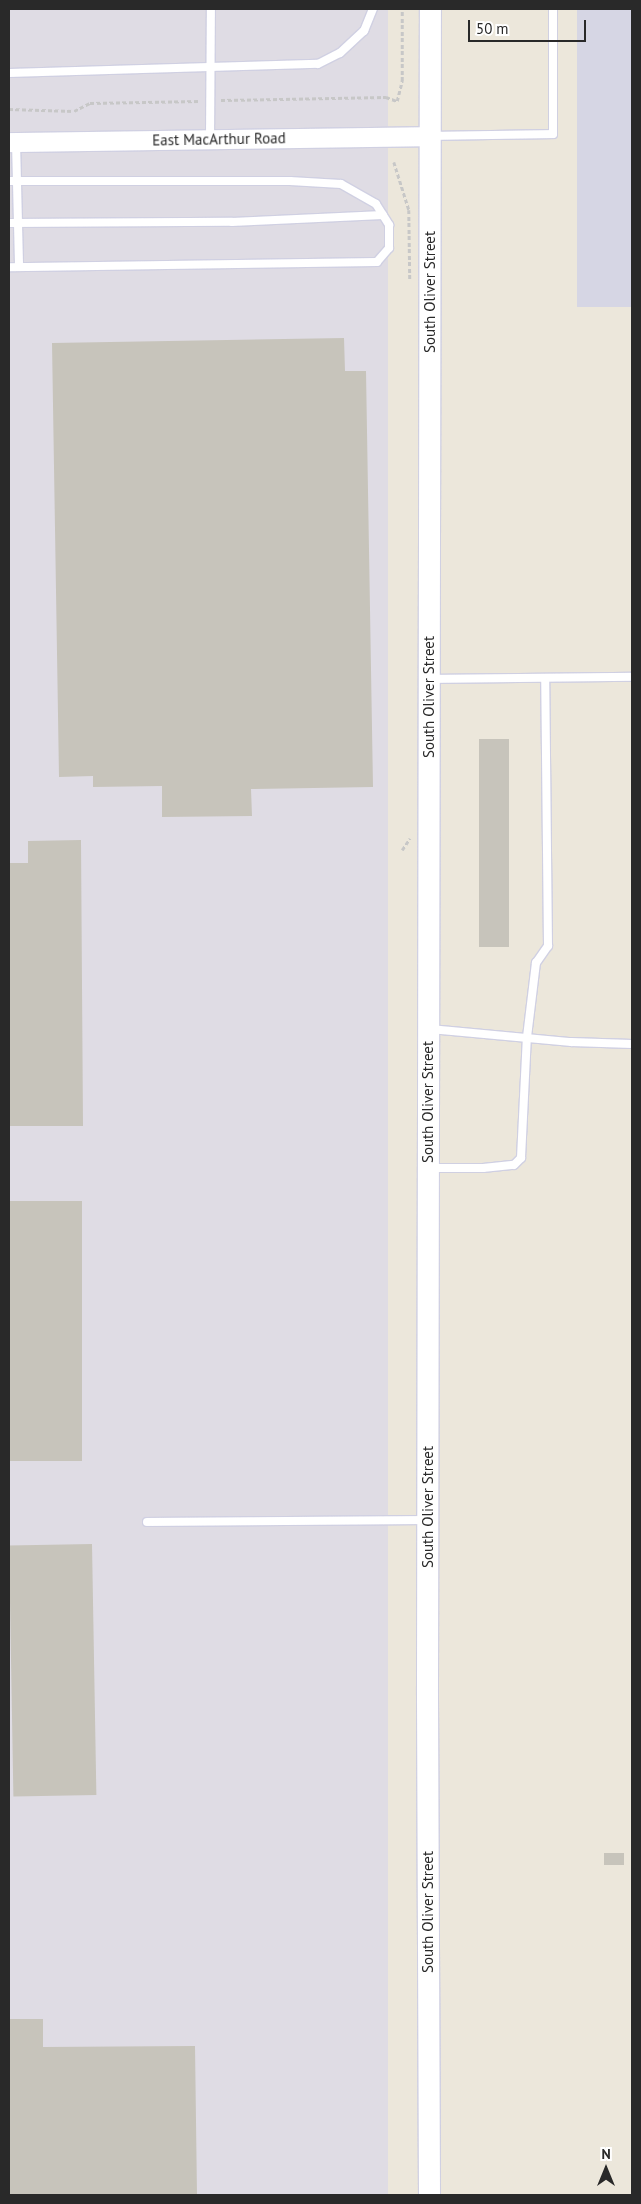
<!DOCTYPE html>
<html>
<head>
<meta charset="utf-8">
<style>
  body { margin:0 }
  #map { position:relative; width:641px; height:2204px; overflow:hidden; background:#ece7db; font-family:"PT Sans",sans-serif }
  div>[style] { position:absolute }
  .industrial>* { inset:0; background:#dfdce4; transform-origin:0 0 }
  .airport>* { inset:0; background:#d6d6e4; transform-origin:0 0 }
  .building>* { inset:0; background:#c7c4bb; transform-origin:0 0 }
  .path>* { height:2.5px; margin-top:-1.25px; transform-origin:0; background:repeating-linear-gradient(90deg,#c7c7c7 0 4px,transparent 0 6.5px) }
  .roads { filter:drop-shadow(1px 0 #d0d0e2) drop-shadow(-1px 0 #d0d0e2) drop-shadow(0 1px #d0d0e2) drop-shadow(0 -1px #d0d0e2) }
  .service>* { height:8px; margin:-4px; padding:0 4px; transform-origin:4px; border-radius:4px; background:#fff }
  .tertiary>* { height:19px; margin:-9.5px; padding:0 9.5px; transform-origin:9.5px; border-radius:9.5px; background:#fff }
  .secondary>* { height:21px; margin:-10.5px; padding:0 10.5px; transform-origin:10.5px; border-radius:10.5px; background:#fff }
  span { translate:-50% -50%; white-space:nowrap; text-align:center; line-height:1.15; -webkit-text-stroke:4px #fff; paint-order:stroke }
  .street-label { font-size:15px; color:#292929 }
  .frame { position:absolute; inset:0; border:10px solid #292929; pointer-events:none }
  .north { position:absolute; left:581px; top:2144px; width:50px; height:50px; -webkit-text-stroke:4px #fff; paint-order:stroke; rotate:0deg; font-size:14px; font-weight:700; line-height:20px; text-align:center; color:#292929 }
  .north::after { content:''; display:block; margin:auto; width:18px; height:22px; background:#292929; clip-path:polygon(50% 0,100% 100%,50% 72%,0 100%) }
  .scale { position:absolute; left:468px; top:20px; width:118px; height:22px; box-sizing:border-box; border:2px solid #292929; border-top:0; padding-left:6px; font-size:15px; line-height:18px; white-space:nowrap; color:#292929; -webkit-text-stroke:4px #fff; paint-order:stroke }
</style>
</head>
<body>
<div id="map">
  <div class="industrial">
    <i style="left:9px;top:9px;width:379px;height:2186px"></i>
  </div>
  <div class="airport">
    <i style="left:577px;top:9px;width:55px;height:298px"></i>
  </div>
  <div class="building">
    <i style="clip-path:polygon(344px 338px,345px 371px,366px 371px,373px 787px,251px 789px,252px 816px,162px 817px,162px 786px,93px 787px,93px 776px,59px 777px,52px 343px)"></i>
    <i style="left:479px;top:739px;width:30px;height:208px"></i>
    <i style="clip-path:polygon(81px 840px,83px 1126px,9px 1126px,9px 863px,28px 863px,28px 841px)"></i>
    <i style="left:82px;top:1201px;width:260px;height:73px;rotate:90deg"></i>
    <i style="left:92px;top:1544px;width:251px;height:83px;rotate:89deg"></i>
    <i style="left:604px;top:1853px;width:20px;height:12px"></i>
    <i style="clip-path:polygon(9px 2019px,43px 2019px,43px 2047px,195px 2046px,197px 2195px,9px 2195px)"></i>
  </div>
  <div class="path">
    <i style="left:221px;top:100px;width:165px;rotate:-1deg"></i>
    <i style="left:386px;top:97px;width:12px;rotate:20deg"></i>
    <i style="left:397px;top:101px;width:21px;rotate:-76deg"></i>
    <i style="left:402px;top:81px;width:72px;rotate:-90deg"></i>
    <i style="left:9px;top:109px;width:65px;rotate:1.8deg"></i>
    <i style="left:74px;top:111px;width:18px;rotate:-27deg"></i>
    <i style="left:90px;top:103px;width:110px;rotate:-1deg"></i>
    <i style="left:394px;top:162px;width:50px;rotate:72.6deg"></i>
    <i style="left:409px;top:210px;width:69px;rotate:89.2deg"></i>
    <i style="left:402px;top:850px;width:14px;rotate:-56deg"></i>
  </div>
  <div class="roads">
    <div class="service">
      <i style="left:9px;top:73px;width:309px;rotate:-1.7deg"></i>
      <i style="left:318px;top:64px;width:25px;rotate:-27deg"></i>
      <i style="left:340px;top:53px;width:33px;rotate:-43deg"></i>
      <i style="left:364px;top:31px;width:24px;rotate:-68deg"></i>
      <i style="left:430px;top:136px;width:123px;rotate:-0.9deg"></i>
      <i style="left:553px;top:134px;width:125px;rotate:-90deg"></i>
      <i style="left:210px;top:139px;width:130px;rotate:-89.6deg"></i>
      <i style="left:16px;top:142px;width:125px;rotate:88.6deg"></i>
      <i style="left:9px;top:181px;width:281px"></i>
      <i style="left:290px;top:181px;width:51px;rotate:3.4deg"></i>
      <i style="left:341px;top:184px;width:40px;rotate:29.7deg"></i>
      <i style="left:376px;top:204px;width:25px;rotate:58deg"></i>
      <i style="left:389px;top:225px;width:23px;rotate:90deg"></i>
      <i style="left:389px;top:248px;width:18px;rotate:131deg"></i>
      <i style="left:377px;top:262px;width:368px;rotate:179.2deg"></i>
      <i style="left:9px;top:223px;width:223px;rotate:-0.3deg"></i>
      <i style="left:232px;top:222px;width:151px;rotate:-2.7deg"></i>
      <i style="left:429px;top:679px;width:203px;rotate:-0.6deg"></i>
      <i style="left:430px;top:1029px;width:142px;rotate:5.3deg"></i>
      <i style="left:571px;top:1042px;width:61px;rotate:1.9deg"></i>
      <i style="left:430px;top:1168px;width:53px"></i>
      <i style="left:483px;top:1168px;width:31px;rotate:-6deg"></i>
      <i style="left:514px;top:1165px;width:10px;rotate:-45deg"></i>
      <i style="left:521px;top:1158px;width:121px;rotate:-87.2deg"></i>
      <i style="left:527px;top:1037px;width:75px;rotate:-83.1deg"></i>
      <i style="left:536px;top:963px;width:21px;rotate:-55deg"></i>
      <i style="left:548px;top:946px;width:267px;rotate:-90.6deg"></i>
      <i style="left:147px;top:1522px;width:278px;rotate:-0.4deg"></i>
    </div>
    <div class="tertiary">
      <i style="left:9px;top:142px;width:421px;rotate:-0.8deg"></i>
    </div>
    <div class="secondary">
      <i style="left:429px;top:2195px;width:509px;rotate:-90.23deg"></i>
      <i style="left:427px;top:1686px;width:1677px;rotate:-89.9deg"></i>
    </div>
  </div>
  <div class="street-label">
    <span style="left:219px;top:139px;rotate:-1deg">East MacArthur Road</span>
    <span style="left:430px;top:292px;rotate:-90deg">South Oliver Street</span>
    <span style="left:429px;top:697px;rotate:-90deg">South Oliver Street</span>
    <span style="left:428px;top:1102px;rotate:-90deg">South Oliver Street</span>
    <span style="left:428px;top:1507px;rotate:-90deg">South Oliver Street</span>
    <span style="left:428px;top:1912px;rotate:-90deg">South Oliver Street</span>
  </div>
  <div class="frame"></div>
  <div class="north">N</div>
  <div class="scale">50 m</div>
</div>
</body>
</html>
